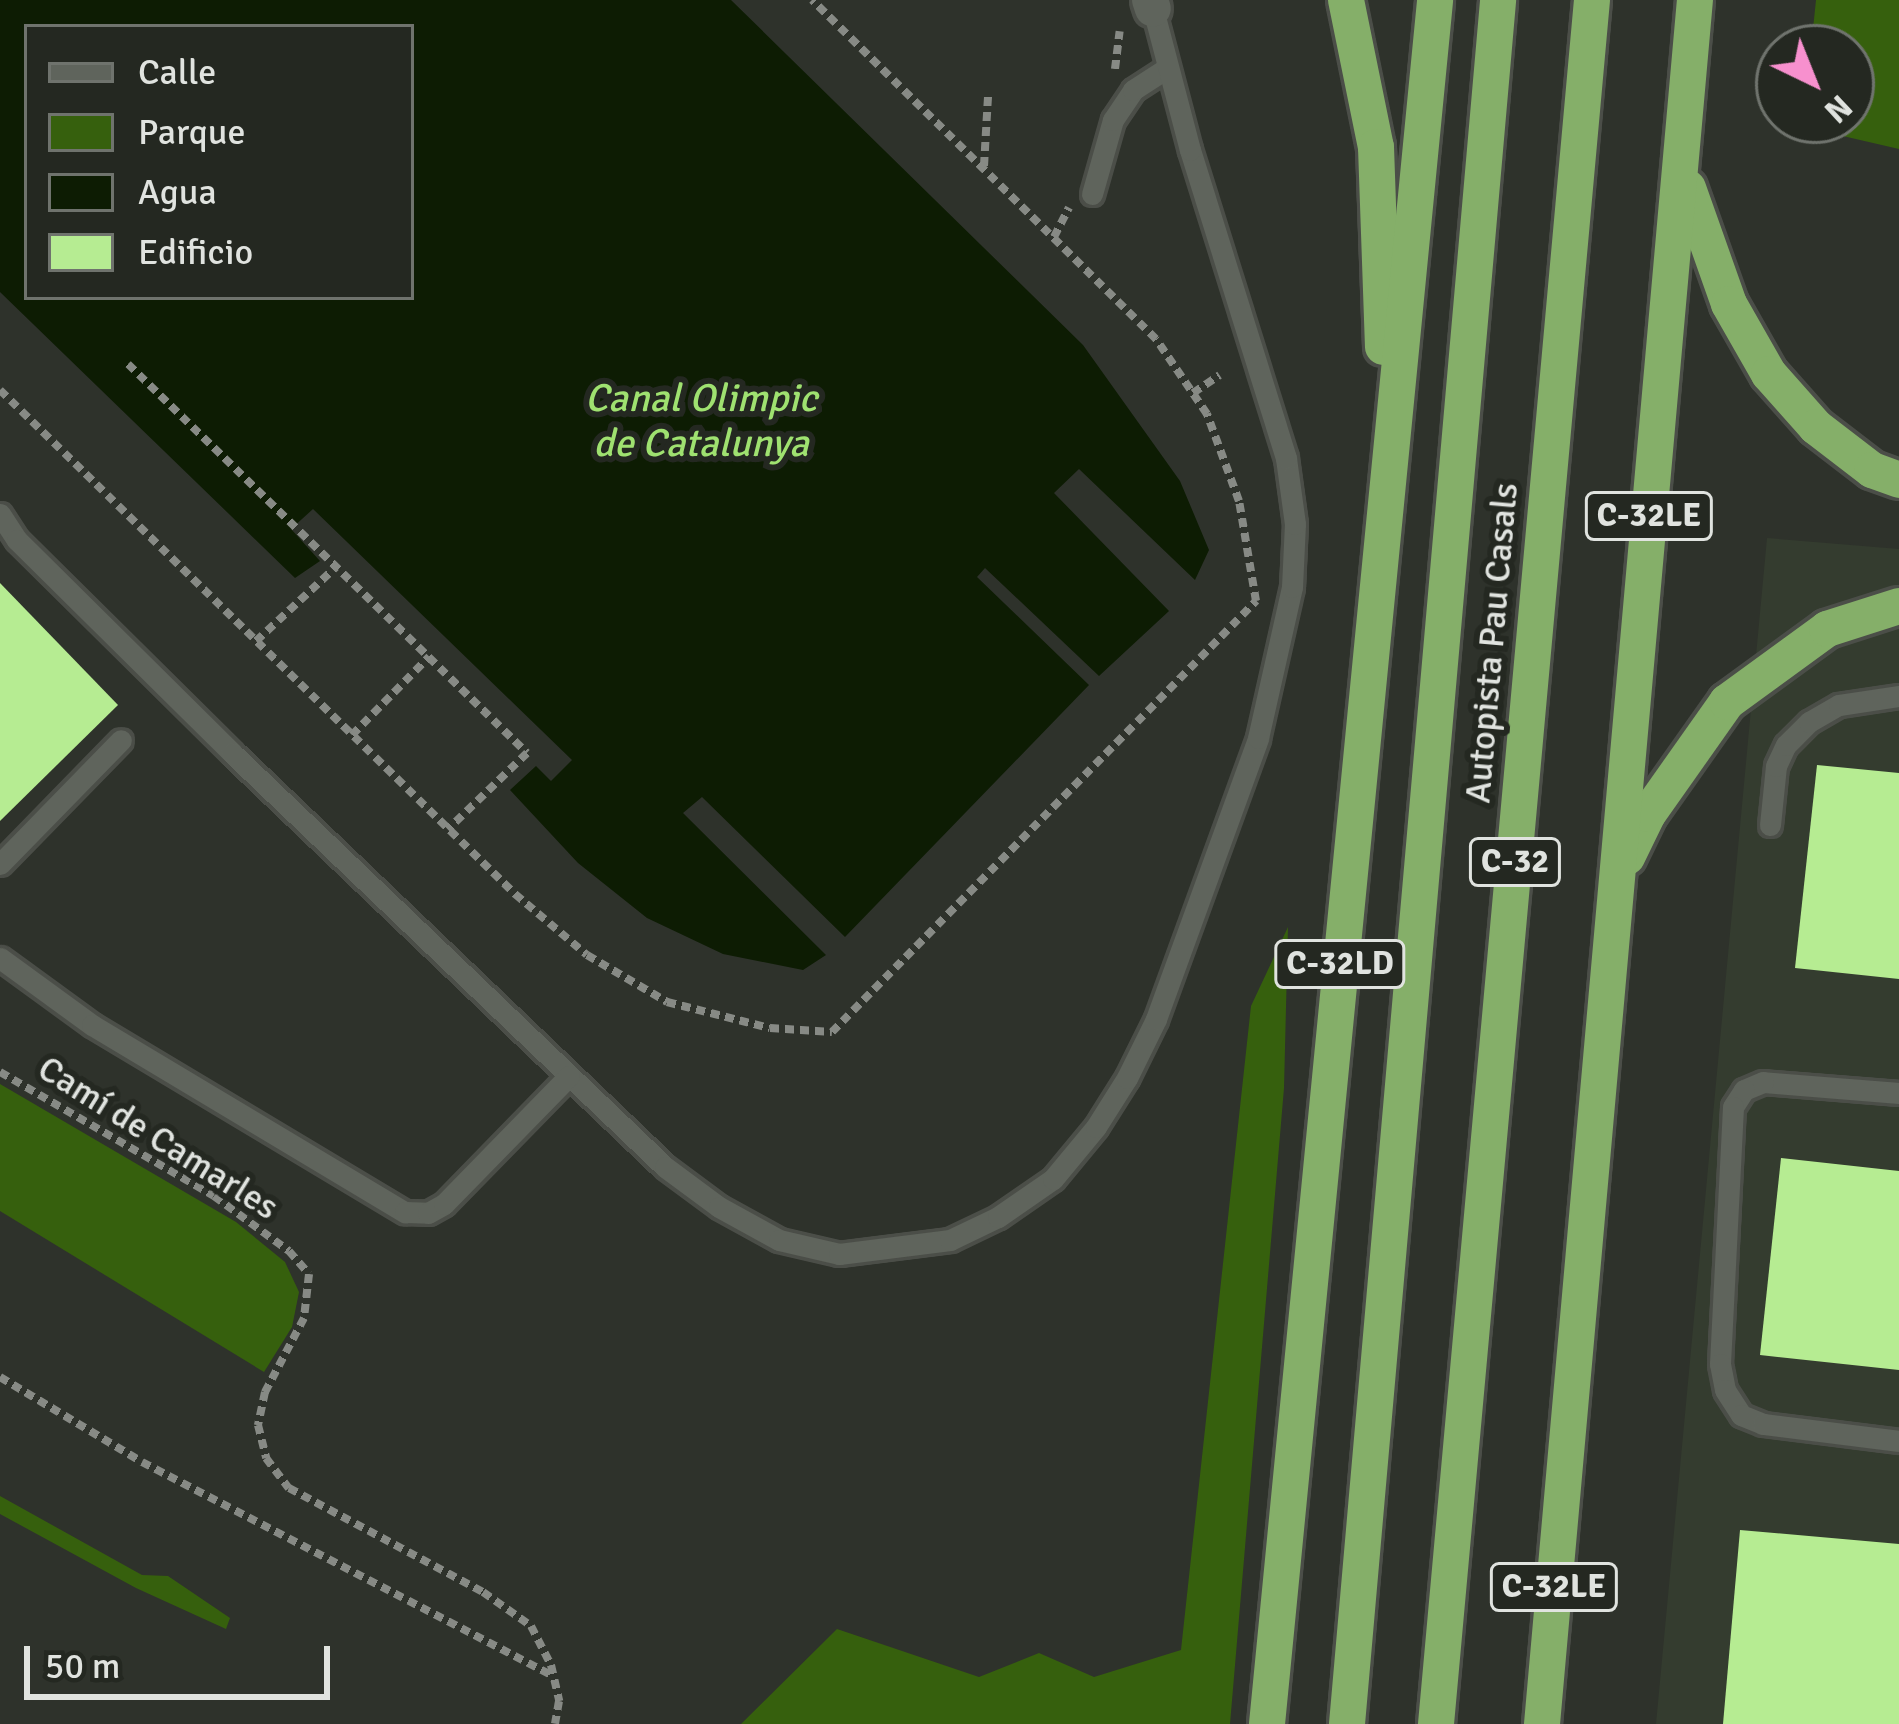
<!DOCTYPE html>
<html>
<head>
<meta charset="utf-8">
<style>
  body { margin:0 }
  #map { position:relative; width:1899px; height:1724px; overflow:hidden; background:#2e322b; font-family:Signika,sans-serif }
  div>[style] { position:absolute }
  .built>* { inset:0; background:#343c2f }
  .green>* { inset:0; background:#36600d }
  .water>* { inset:0; background:#0d1c03 }
  .building>* { inset:0; background:#b6ec92 }
  .path>* { height:8px; margin-top:-4px; transform-origin:0; background:repeating-linear-gradient(90deg,#878a85 0 9px,transparent 0 15px) }
  .roads { filter:drop-shadow(3px 0 #4b4e48) drop-shadow(-3px 0 #4b4e48) drop-shadow(0 3px #4b4e48) drop-shadow(0 -3px #4b4e48) }
  .lane>* { height:21px; margin:-10.5px; padding:0 10.5px; transform-origin:10.5px; border-radius:10.5px; background:#5f645c }
  .street>* { height:36px; margin:-18px; padding:0 18px; transform-origin:18px; border-radius:18px; background:#5f645c }
  .highway>* { height:36px; margin:-18px; padding:0 18px; transform-origin:18px; border-radius:18px; background:#85af69 }
  span { translate:-50% -50%; white-space:nowrap; text-align:center; line-height:1.15; -webkit-text-stroke:12px #242821; paint-order:stroke }
  .shield-label span { padding:3px 9px; background:#242821; border:3px solid; border-radius:9px; -webkit-text-stroke-width:0 }
  .shield-label { font-size:33px; color:#e0e3df; font-weight:700 }
  .street-label { font-size:36px; color:#e0e3df }
  .water-label { font-size:39px; color:#9fe170; font-style:italic }
  .legend { position:absolute; left:24px; top:24px; width:390px; height:276px; box-sizing:border-box; background:#242821; border:3px solid #6f736d; margin:0; padding:15px 21px; list-style:none; font-size:36px; color:#e0e3df }
  .legend li { display:flex; align-items:center; gap:24px; height:60px }
  .legend b { width:60px; border:3px solid #6f736d }
  .north { position:absolute; left:1755px; top:24px; width:120px; height:120px; box-sizing:border-box; background:#242821; border:3px solid #6f736d; border-radius:50%; rotate:137deg; font-size:33px; font-weight:700; line-height:48px; text-align:center; color:#e0e3df }
  .north::after { content:''; display:block; margin:auto; width:42px; height:54px; background:#f790ce; clip-path:polygon(50% 0,100% 100%,50% 72%,0 100%) }
  .scale { position:absolute; left:24px; top:1646px; width:306px; height:54px; box-sizing:border-box; border:6px solid #e0e3df; border-top:0; padding-left:15px; font-size:36px; line-height:42px; white-space:nowrap; color:#e0e3df; -webkit-text-stroke:9px #242821; paint-order:stroke }
</style>
</head>
<body>
<div id="map">
  <div class="built">
    <i style="clip-path:polygon(1767px 538px,1899px 549px,1899px 1724px,1656px 1724px)"></i>
  </div>
  <div class="green">
    <i style="clip-path:polygon(1816px 0,1899px 0,1899px 149px,1804px 127px,1804px 120px,1851px 120px,1851px 48px,1811px 48px)"></i>
    <i style="clip-path:polygon(1288px 927px,1284px 1088px,1230px 1724px,741px 1724px,837px 1629px,979px 1677px,1039px 1653px,1094px 1677px,1181px 1650px,1251px 1006px)"></i>
    <i style="clip-path:polygon(0 1084px,236px 1222px,285px 1262px,299px 1292px,292px 1327px,264px 1372px,0 1211px)"></i>
    <i style="clip-path:polygon(0 1496px,142px 1575px,168px 1576px,230px 1618px,226px 1629px,136px 1588px,0 1514px)"></i>
  </div>
  <div class="water">
    <i style="clip-path:polygon(evenodd,0 0,731px 0,1083px 345px,1180px 481px,1209px 550px,1195px 580px,1079px 469px,1054px 493px,1169px 611px,1099px 676px,985px 568px,977px 577px,1089px 685px,845px 937px,702px 797px,683px 813px,826px 955px,803px 970px,723px 954px,647px 918px,578px 863px,510px 790px,536px 766px,551px 781px,572px 760px,313px 509px,291px 529px,320px 561px,295px 578px,0 292px,0 0,27px 27px,411px 27px,411px 297px,27px 297px,27px 27px)"></i>
  </div>
  <div class="building">
    <i style="clip-path:polygon(0 583px,118px 705px,0 821px)"></i>
    <i style="clip-path:polygon(1817px 765px,1899px 773px,1899px 979px,1795px 968px)"></i>
    <i style="clip-path:polygon(1781px 1158px,1899px 1171px,1899px 1370px,1760px 1355px)"></i>
    <i style="clip-path:polygon(1740px 1530px,1899px 1544px,1899px 1724px,1723px 1724px)"></i>
  </div>
  <div class="path">
    <i style="left:1115px;top:69px;width:38px;rotate:-83deg"></i>
    <i style="left:984px;top:166px;width:70px;rotate:-86.7deg"></i>
    <i style="left:1054px;top:237px;width:33px;rotate:-63deg"></i>
    <i style="left:128px;top:364px;width:557px;rotate:44.27deg"></i>
    <i style="left:527px;top:753px;width:110px;rotate:136.1deg"></i>
    <i style="left:0;top:390px;width:721px;rotate:44.38deg"></i>
    <i style="left:515px;top:894px;width:94px;rotate:40.3deg"></i>
    <i style="left:587px;top:955px;width:93px;rotate:30.4deg"></i>
    <i style="left:667px;top:1002px;width:106px;rotate:14.2deg"></i>
    <i style="left:770px;top:1028px;width:62px;rotate:3.7deg"></i>
    <i style="left:832px;top:1032px;width:605px;rotate:-45.47deg"></i>
    <i style="left:1256px;top:601px;width:101px;rotate:-99.6deg"></i>
    <i style="left:1239px;top:501px;width:93px;rotate:-110.2deg"></i>
    <i style="left:1207px;top:414px;width:91px;rotate:-124.2deg"></i>
    <i style="left:1156px;top:339px;width:483px;rotate:-135.4deg"></i>
    <i style="left:1193px;top:393px;width:32px;rotate:-34deg"></i>
    <i style="left:256px;top:641px;width:109px;rotate:-42.8deg"></i>
    <i style="left:352px;top:735px;width:110px;rotate:-45.4deg"></i>
    <i style="left:0;top:1072px;width:247px;rotate:30.1deg"></i>
    <i style="left:214px;top:1196px;width:93px;rotate:36.3deg"></i>
    <i style="left:289px;top:1251px;width:30px;rotate:49deg"></i>
    <i style="left:309px;top:1274px;width:44px;rotate:96.5deg"></i>
    <i style="left:304px;top:1318px;width:84px;rotate:117.8deg"></i>
    <i style="left:265px;top:1392px;width:34px;rotate:102deg"></i>
    <i style="left:258px;top:1425px;width:34px;rotate:76deg"></i>
    <i style="left:266px;top:1458px;width:38px;rotate:53deg"></i>
    <i style="left:289px;top:1488px;width:220px;rotate:28.2deg"></i>
    <i style="left:483px;top:1592px;width:59px;rotate:35.3deg"></i>
    <i style="left:531px;top:1626px;width:44px;rotate:62.9deg"></i>
    <i style="left:551px;top:1665px;width:37px;rotate:77deg"></i>
    <i style="left:559px;top:1701px;width:23px;rotate:100deg"></i>
    <i style="left:0;top:1377px;width:165px;rotate:30.9deg"></i>
    <i style="left:142px;top:1462px;width:463px;rotate:27.5deg"></i>
  </div>
  <div class="roads">
    <div class="lane">
      <i style="left:1092px;top:194px;width:77px;rotate:-74.2deg"></i>
      <i style="left:1113px;top:120px;width:36px;rotate:-56deg"></i>
      <i style="left:1133px;top:90px;width:40px;rotate:-32.9deg"></i>
      <i style="left:0;top:514px;width:31px;rotate:57deg"></i>
      <i style="left:17px;top:540px;width:303px;rotate:44.7deg"></i>
      <i style="left:232px;top:753px;width:599px;rotate:43.71deg"></i>
      <i style="left:665px;top:1167px;width:67px;rotate:36.5deg"></i>
      <i style="left:719px;top:1207px;width:68px;rotate:28.8deg"></i>
      <i style="left:779px;top:1240px;width:62px;rotate:13.1deg"></i>
      <i style="left:839px;top:1254px;width:112px;rotate:-7.2deg"></i>
      <i style="left:950px;top:1240px;width:53px;rotate:-25.6deg"></i>
      <i style="left:998px;top:1217px;width:67px;rotate:-34.6deg"></i>
      <i style="left:1053px;top:1179px;width:67px;rotate:-50.4deg"></i>
      <i style="left:1096px;top:1127px;width:58px;rotate:-57.7deg"></i>
      <i style="left:1127px;top:1078px;width:66px;rotate:-63.8deg"></i>
      <i style="left:1156px;top:1019px;width:299px;rotate:-70deg"></i>
      <i style="left:1258px;top:738px;width:155px;rotate:-77.3deg"></i>
      <i style="left:1292px;top:587px;width:63px;rotate:-87.3deg"></i>
      <i style="left:1295px;top:524px;width:67px;rotate:-97.8deg"></i>
      <i style="left:1286px;top:458px;width:323px;rotate:-107.3deg"></i>
      <i style="left:1190px;top:150px;width:146px;rotate:-104.7deg"></i>
      <i style="left:1770px;top:825px;width:59px;rotate:-84.2deg"></i>
      <i style="left:1776px;top:766px;width:23px;rotate:-65deg"></i>
      <i style="left:1786px;top:745px;width:33px;rotate:-45deg"></i>
      <i style="left:1809px;top:722px;width:34px;rotate:-30deg"></i>
      <i style="left:1839px;top:705px;width:61px;rotate:-8.5deg"></i>
      <i style="left:0;top:864px;width:173px;rotate:-45.7deg"></i>
      <i style="left:0;top:958px;width:114px;rotate:36.1deg"></i>
      <i style="left:92px;top:1025px;width:365px;rotate:30.9deg"></i>
      <i style="left:405px;top:1212px;width:23px;rotate:2deg"></i>
      <i style="left:428px;top:1213px;width:18px;rotate:-29deg"></i>
      <i style="left:444px;top:1204px;width:179px;rotate:-45.7deg"></i>
      <i style="left:1899px;top:1093px;width:136px;rotate:-175.4deg"></i>
      <i style="left:1763px;top:1082px;width:21px;rotate:157deg"></i>
      <i style="left:1744px;top:1090px;width:20px;rotate:123deg"></i>
      <i style="left:1733px;top:1107px;width:257px;rotate:92.9deg"></i>
      <i style="left:1720px;top:1364px;width:26px;rotate:79deg"></i>
      <i style="left:1725px;top:1390px;width:30px;rotate:57deg"></i>
      <i style="left:1741px;top:1415px;width:24px;rotate:22deg"></i>
      <i style="left:1763px;top:1424px;width:137px;rotate:7.1deg"></i>
    </div>
    <div class="street">
      <i style="left:1150px;top:0;width:9px;rotate:72deg"></i>
    </div>
    <div class="highway">
      <i style="left:1346px;top:0;width:150px;rotate:78.5deg"></i>
      <i style="left:1376px;top:147px;width:200px;rotate:88deg"></i>
      <i style="left:1688px;top:188px;width:123px;rotate:70.5deg"></i>
      <i style="left:1729px;top:304px;width:81px;rotate:60.3deg"></i>
      <i style="left:1769px;top:374px;width:71px;rotate:48.4deg"></i>
      <i style="left:1816px;top:427px;width:71px;rotate:37.5deg"></i>
      <i style="left:1872px;top:470px;width:29px;rotate:20deg"></i>
      <i style="left:1627px;top:857px;width:48px;rotate:-64deg"></i>
      <i style="left:1648px;top:814px;width:137px;rotate:-54.8deg"></i>
      <i style="left:1727px;top:702px;width:124px;rotate:-36.1deg"></i>
      <i style="left:1827px;top:629px;width:76px;rotate:-17.7deg"></i>
      <i style="left:1267px;top:1724px;width:1732px;rotate:-84.43deg"></i>
      <i style="left:1347px;top:1724px;width:1731px;rotate:-84.99deg"></i>
      <i style="left:1436px;top:1724px;width:1731px;rotate:-84.83deg"></i>
      <i style="left:1542px;top:1724px;width:1731px;rotate:-84.93deg"></i>
    </div>
  </div>
  <div class="shield-label">
    <span style="left:1649px;top:516px">C-32LE</span>
    <span style="left:1515px;top:862px">C-32</span>
    <span style="left:1340px;top:964px">C-32LD</span>
    <span style="left:1554px;top:1587px">C-32LE</span>
  </div>
  <div class="street-label">
    <span style="left:1492px;top:643px;rotate:-85deg">Autopista Pau Casals</span>
    <span style="left:158px;top:1138px;rotate:32deg">Camí de Camarles</span>
  </div>
  <div class="water-label">
    <span style="left:701px;top:421px">Canal Olimpic<br>de Catalunya</span>
  </div>
  <ul class="legend">
  <li><b style="height:15px;background:#5f645c"></b>Calle</li>
  <li><b style="height:33px;background:#36600d"></b>Parque</li>
  <li><b style="height:33px;background:#0d1c03"></b>Agua</li>
  <li><b style="height:33px;background:#b6ec92"></b>Edificio</li>
  </ul>
  <div class="north">N</div>
  <div class="scale">50 m</div>
</div>
</body>
</html>
